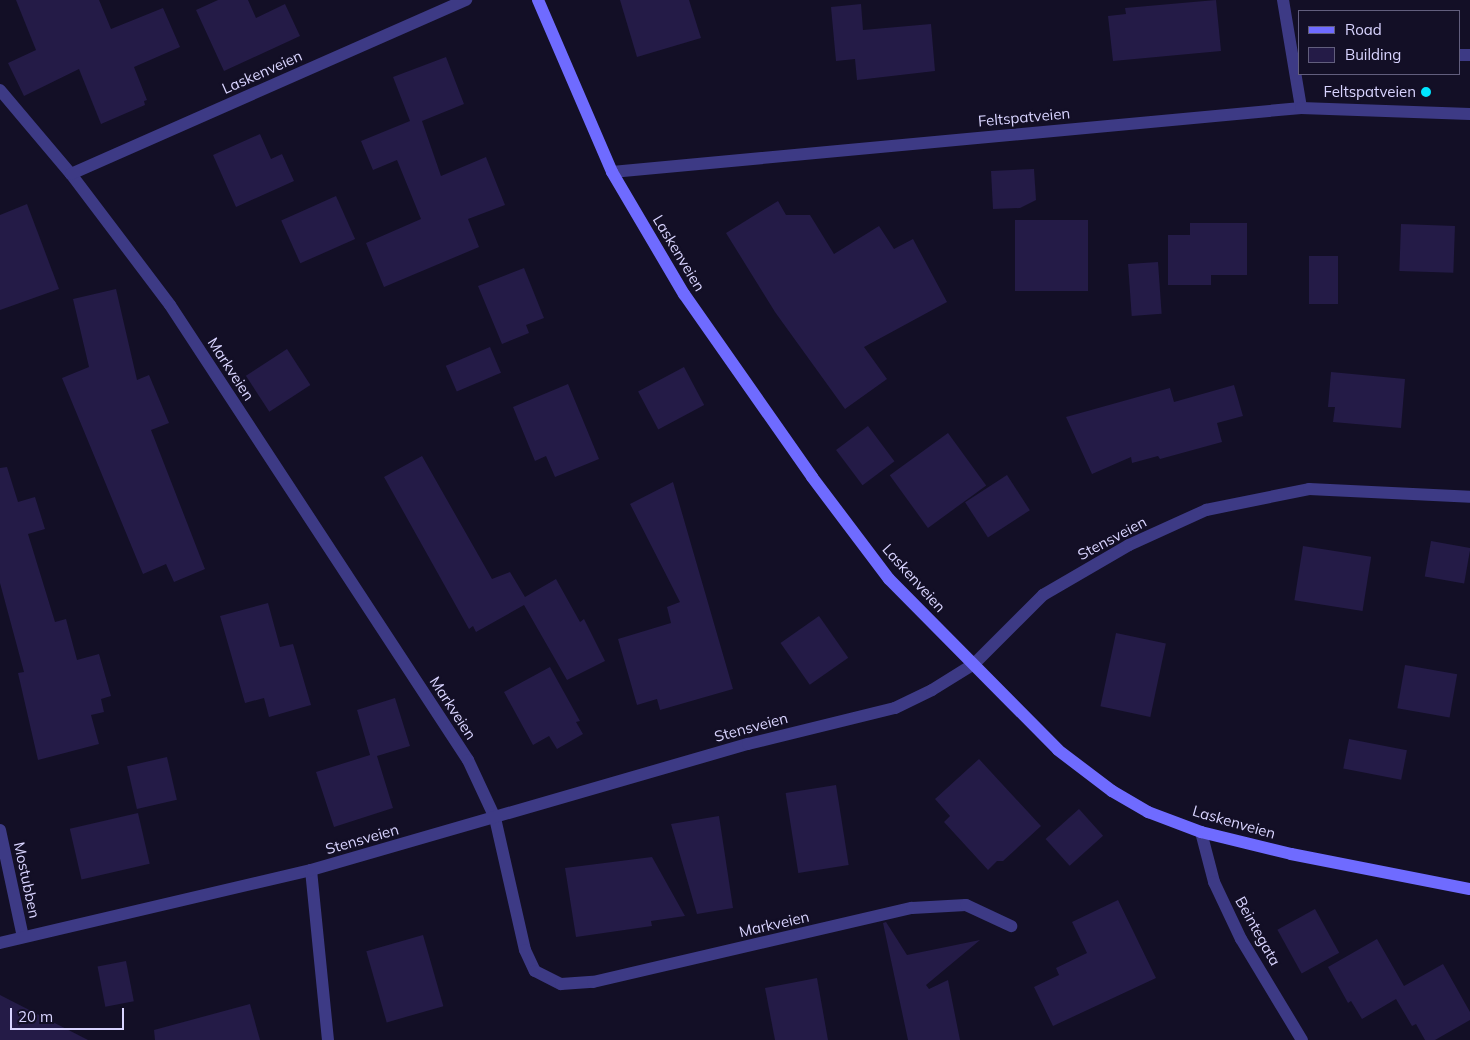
<!DOCTYPE html>
<html>
<head>
<meta charset="utf-8">
<style>
  body { margin:0 }
  #map { position:relative; width:1470px; height:1040px; overflow:hidden; background:#130f26; font-family:Mulish,sans-serif }
  div>[style] { position:absolute }
  .building>* { inset:0; background:#241b47; transform-origin:0 0 }
  .lane>* { height:12px; margin:-6px; padding:0 6px; transform-origin:6px; border-radius:6px; background:#3d3a85 }
  .street>* { height:12px; margin:-6px; padding:0 6px; transform-origin:6px; border-radius:6px; background:#3d3a85 }
  .secondary>* { height:12px; margin:-6px; padding:0 6px; transform-origin:6px; border-radius:6px; background:#6f6bff }
  .dots>* { width:14px; height:14px; translate:-50% -50%; box-sizing:border-box; border:2px solid #130f26; border-radius:50% }
  span { translate:-50% -50%; white-space:nowrap; text-align:center; line-height:1.15; -webkit-text-stroke:4.5px #130f26; paint-order:stroke }
  .street-label { font-size:15px; color:#d9d4ff }
  .poi-label { font-size:15px; color:#d9d4ff }
  .right { translate:-100% -50%; text-align:right }
  .legend { position:absolute; left:1298px; top:10px; width:162px; height:65px; box-sizing:border-box; background:#130f26; border:1px solid #625e7d; margin:0; padding:6px 9px; list-style:none; font-size:15px; color:#d9d4ff }
  .legend li { display:flex; align-items:center; gap:10px; height:25px }
  .legend b { width:25px; border:1px solid #625e7d }
  .scale { position:absolute; left:10px; top:1008px; width:114px; height:22px; box-sizing:border-box; border:2px solid #d9d4ff; border-top:0; padding-left:6px; font-size:15px; line-height:18px; white-space:nowrap; color:#d9d4ff; -webkit-text-stroke:4px #130f26; paint-order:stroke }
</style>
</head>
<body>
<div id="map">
  <div class="building">
    <i style="clip-path:polygon(16px 0,99px 0,111px 29px,163px 8px,180px 47px,134px 67px,147px 100px,144px 101px,145px 105px,101px 124px,79px 69px,24px 96px,8px 63px,36px 50px)"></i>
    <i style="clip-path:polygon(218px 0,248px 0,256px 18px,285px 4px,300px 36px,224px 71px,196px 10px)"></i>
    <i style="clip-path:polygon(620px 0,689px 0,701px 38px,637px 57px)"></i>
    <i style="clip-path:polygon(1216px 0,1221px 51px,1113px 61px,1108px 16px,1126px 14px,1125px 8px)"></i>
    <i style="clip-path:polygon(861px 4px,863px 30px,931px 24px,935px 71px,857px 80px,855px 59px,836px 61px,831px 7px)"></i>
    <i style="clip-path:polygon(446px 57px,464px 104px,422px 121px,441px 176px,486px 157px,505px 205px,468px 219px,479px 247px,384px 287px,366px 243px,421px 219px,397px 160px,373px 170px,361px 141px,410px 121px,393px 77px)"></i>
    <i style="clip-path:polygon(260px 134px,271px 159px,282px 154px,294px 181px,236px 207px,213px 155px)"></i>
    <i style="clip-path:polygon(1034px 169px,1036px 200px,1020px 208px,993px 209px,991px 171px)"></i>
    <i style="left:336px;top:196px;width:47px;height:60px;rotate:66deg"></i>
    <i style="clip-path:polygon(778px 201px,786px 215px,810px 215px,834px 254px,879px 226px,894px 249px,913px 239px,947px 302px,864px 347px,887px 379px,845px 409px,775px 312px,726px 233px)"></i>
    <i style="clip-path:polygon(27px 204px,59px 289px,0 310px,0 215px)"></i>
    <i style="left:1015px;top:220px;width:73px;height:71px"></i>
    <i style="clip-path:polygon(1190px 223px,1247px 223px,1247px 275px,1211px 275px,1211px 285px,1168px 285px,1168px 235px,1190px 235px)"></i>
    <i style="left:1401px;top:224px;width:54px;height:47px;rotate:2deg"></i>
    <i style="left:1309px;top:256px;width:29px;height:48px"></i>
    <i style="left:1158px;top:262px;width:52px;height:30px;rotate:86deg"></i>
    <i style="clip-path:polygon(524px 268px,544px 318px,526px 325px,529px 333px,502px 344px,478px 286px)"></i>
    <i style="clip-path:polygon(116px 289px,137px 380px,149px 375px,169px 423px,151px 430px,205px 569px,174px 582px,166px 564px,143px 574px,62px 378px,89px 367px,73px 299px)"></i>
    <i style="left:490px;top:347px;width:28px;height:48px;rotate:67deg"></i>
    <i style="left:287px;top:349px;width:43px;height:49px;rotate:57deg"></i>
    <i style="left:684px;top:367px;width:43px;height:52px;rotate:62deg"></i>
    <i style="clip-path:polygon(1331px 372px,1405px 379px,1401px 428px,1333px 422px,1335px 407px,1328px 407px)"></i>
    <i style="clip-path:polygon(568px 384px,599px 459px,555px 477px,546px 456px,535px 461px,513px 407px)"></i>
    <i style="clip-path:polygon(1234px 385px,1243px 416px,1217px 423px,1222px 442px,1160px 459px,1158px 456px,1132px 463px,1131px 457px,1092px 474px,1066px 417px,1170px 388px,1174px 402px)"></i>
    <i style="left:868px;top:426px;width:44px;height:40px;rotate:53deg"></i>
    <i style="left:948px;top:433px;width:65px;height:72px;rotate:54deg"></i>
    <i style="clip-path:polygon(422px 456px,492px 579px,510px 572px,525px 597px,556px 579px,580px 622px,584px 619px,605px 661px,567px 680px,524px 605px,476px 632px,473px 626px,469px 629px,384px 477px)"></i>
    <i style="clip-path:polygon(7px 467px,18px 502px,35px 497px,45px 529px,28px 534px,55px 622px,66px 619px,77px 660px,99px 654px,111px 696px,101px 699px,104px 712px,91px 715px,99px 744px,38px 760px,18px 673px,24px 672px,0 583px,0 468px)"></i>
    <i style="left:1007px;top:475px;width:42px;height:50px;rotate:57deg"></i>
    <i style="clip-path:polygon(673px 482px,733px 689px,660px 710px,657px 699px,637px 705px,618px 639px,671px 623px,667px 607px,680px 602px,630px 504px)"></i>
    <i style="left:1431px;top:541px;width:40px;height:36px;rotate:10deg"></i>
    <i style="left:1303px;top:546px;width:69px;height:55px;rotate:9deg"></i>
    <i style="clip-path:polygon(268px 603px,280px 647px,293px 644px,311px 705px,269px 717px,264px 698px,245px 703px,220px 616px)"></i>
    <i style="left:819px;top:616px;width:51px;height:47px;rotate:55deg"></i>
    <i style="left:1116px;top:633px;width:51px;height:75px;rotate:12deg"></i>
    <i style="left:1405px;top:665px;width:53px;height:44px;rotate:10deg"></i>
    <i style="clip-path:polygon(550px 667px,580px 721px,576px 722px,583px 734px,557px 749px,549px 736px,533px 745px,504px 692px)"></i>
    <i style="clip-path:polygon(395px 698px,410px 746px,377px 756px,393px 808px,334px 827px,316px 772px,370px 755px,357px 710px)"></i>
    <i style="left:1349px;top:739px;width:59px;height:30px;rotate:11deg"></i>
    <i style="left:167px;top:757px;width:44px;height:41px;rotate:77deg"></i>
    <i style="clip-path:polygon(979px 759px,1041px 826px,1003px 861px,997px 861px,988px 870px,944px 822px,950px 816px,935px 799px)"></i>
    <i style="left:836px;top:785px;width:81px;height:51px;rotate:81deg"></i>
    <i style="left:1079px;top:809px;width:36px;height:45px;rotate:48deg"></i>
    <i style="left:138px;top:813px;width:52px;height:70px;rotate:77deg"></i>
    <i style="clip-path:polygon(719px 816px,733px 908px,697px 914px,671px 824px)"></i>
    <i style="clip-path:polygon(652px 857px,685px 916px,651px 921px,652px 926px,576px 937px,565px 868px)"></i>
    <i style="clip-path:polygon(1118px 900px,1156px 978px,1053px 1026px,1034px 987px,1059px 975px,1056px 968px,1087px 953px,1072px 922px)"></i>
    <i style="left:1315px;top:909px;width:50px;height:43px;rotate:61deg"></i>
    <i style="clip-path:polygon(886px 922px,907px 955px,980px 940px,926px 985px,929px 989px,948px 980px,960px 1040px,908px 1040px,883px 923px)"></i>
    <i style="left:423px;top:935px;width:74px;height:59px;rotate:74deg"></i>
    <i style="clip-path:polygon(1377px 939px,1404px 986px,1443px 964px,1470px 1012px,1470px 1020px,1435px 1040px,1425px 1040px,1416px 1024px,1412px 1026px,1396px 999px,1362px 1019px,1351px 1001px,1348px 1003px,1328px 967px)"></i>
    <i style="left:126px;top:961px;width:41px;height:29px;rotate:79deg"></i>
    <i style="clip-path:polygon(817px 978px,828px 1040px,775px 1040px,765px 988px)"></i>
    <i style="clip-path:polygon(0 995px,88px 1040px,0 1040px)"></i>
    <i style="clip-path:polygon(250px 1004px,260px 1040px,155px 1040px,154px 1030px)"></i>
  </div>
  <div class="lane">
    <i style="left:1459px;top:55px;width:11px"></i>
    <i style="left:311px;top:870px;width:171px;rotate:84.3deg"></i>
  </div>
  <div class="street">
    <i style="left:1283px;top:0;width:109px;rotate:80.5deg"></i>
    <i style="left:0;top:90px;width:110px;rotate:49.8deg"></i>
    <i style="left:71px;top:174px;width:164px;rotate:52.9deg"></i>
    <i style="left:170px;top:305px;width:544px;rotate:56.78deg"></i>
    <i style="left:468px;top:760px;width:64px;rotate:65deg"></i>
    <i style="left:495px;top:818px;width:135px;rotate:77.2deg"></i>
    <i style="left:525px;top:950px;width:23px;rotate:65deg"></i>
    <i style="left:535px;top:971px;width:29px;rotate:27deg"></i>
    <i style="left:561px;top:984px;width:32px;rotate:-4deg"></i>
    <i style="left:593px;top:982px;width:327px;rotate:-13.1deg"></i>
    <i style="left:912px;top:908px;width:54px;rotate:-3.2deg"></i>
    <i style="left:966px;top:905px;width:50px;rotate:25deg"></i>
    <i style="left:612px;top:172px;width:692px;rotate:-5.31deg"></i>
    <i style="left:1301px;top:108px;width:169px;rotate:2deg"></i>
    <i style="left:71px;top:174px;width:432px;rotate:-23.8deg"></i>
    <i style="left:0;top:830px;width:109px;rotate:77.9deg"></i>
    <i style="left:1201px;top:832px;width:52px;rotate:75.4deg"></i>
    <i style="left:1214px;top:882px;width:63px;rotate:64.7deg"></i>
    <i style="left:1241px;top:939px;width:118px;rotate:58.9deg"></i>
    <i style="left:0;top:943px;width:319px;rotate:-13.2deg"></i>
    <i style="left:311px;top:870px;width:455px;rotate:-16.1deg"></i>
    <i style="left:748px;top:744px;width:151px;rotate:-13.8deg"></i>
    <i style="left:895px;top:708px;width:41px;rotate:-25.9deg"></i>
    <i style="left:932px;top:690px;width:49px;rotate:-31.8deg"></i>
    <i style="left:974px;top:664px;width:98px;rotate:-45deg"></i>
    <i style="left:1043px;top:595px;width:99px;rotate:-30.2deg"></i>
    <i style="left:1129px;top:545px;width:85px;rotate:-24.4deg"></i>
    <i style="left:1206px;top:510px;width:105px;rotate:-11.5deg"></i>
    <i style="left:1309px;top:489px;width:161px;rotate:2.8deg"></i>
  </div>
  <div class="secondary">
    <i style="left:538px;top:0;width:187px;rotate:66.7deg"></i>
    <i style="left:612px;top:172px;width:142px;rotate:59.5deg"></i>
    <i style="left:684px;top:294px;width:223px;rotate:55deg"></i>
    <i style="left:812px;top:477px;width:128px;rotate:53deg"></i>
    <i style="left:889px;top:579px;width:240px;rotate:45.3deg"></i>
    <i style="left:1058px;top:750px;width:68px;rotate:37.2deg"></i>
    <i style="left:1112px;top:791px;width:42px;rotate:30.3deg"></i>
    <i style="left:1148px;top:812px;width:57px;rotate:20.7deg"></i>
    <i style="left:1201px;top:832px;width:93px;rotate:13.7deg"></i>
    <i style="left:1291px;top:854px;width:182px;rotate:11.1deg"></i>
  </div>
  <div class="dots">
    <i style="left:1426px;top:92px;background:#00e5ff"></i>
  </div>
  <div class="street-label">
    <span style="left:262px;top:72px;rotate:-24deg">Laskenveien</span>
    <span style="left:1024px;top:117px;rotate:-5deg">Feltspatveien</span>
    <span style="left:679px;top:253px;rotate:59deg">Laskenveien</span>
    <span style="left:231px;top:369px;rotate:57deg">Markveien</span>
    <span style="left:1112px;top:538px;rotate:-28deg">Stensveien</span>
    <span style="left:914px;top:578px;rotate:48deg">Laskenveien</span>
    <span style="left:453px;top:708px;rotate:57deg">Markveien</span>
    <span style="left:751px;top:727px;rotate:-15deg">Stensveien</span>
    <span style="left:1234px;top:822px;rotate:16deg">Laskenveien</span>
    <span style="left:362px;top:839px;rotate:-16deg">Stensveien</span>
    <span style="left:27px;top:880px;rotate:78deg">Mostubben</span>
    <span style="left:774px;top:924px;rotate:-13deg">Markveien</span>
    <span style="left:1258px;top:931px;rotate:61deg">Beintegata</span>
  </div>
  <div class="poi-label">
    <span class="right" style="left:1416px;top:92px">Feltspatveien</span>
  </div>
  <ul class="legend">
  <li><b style="height:6px;background:#6f6bff"></b>Road</li>
  <li><b style="height:14px;background:#241b47"></b>Building</li>
  </ul>
  <div class="scale">20 m</div>
</div>
</body>
</html>
